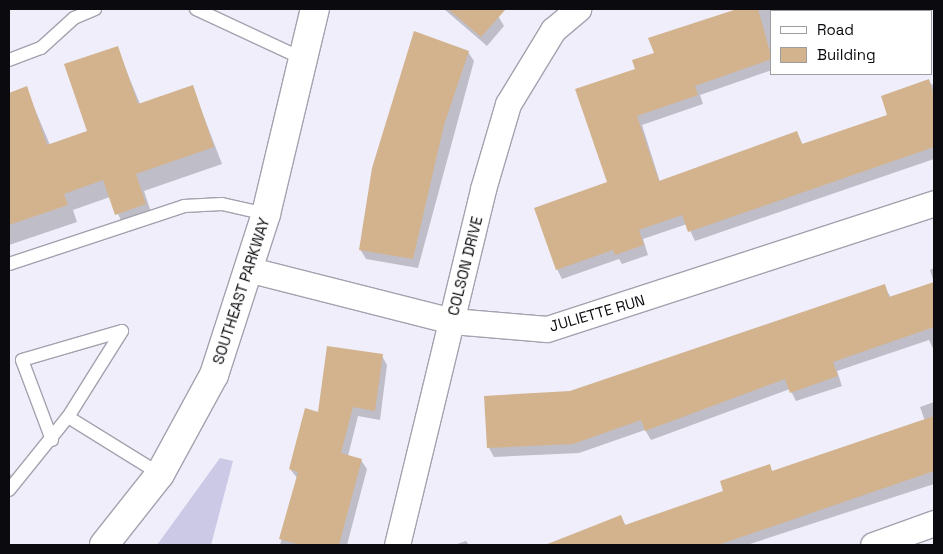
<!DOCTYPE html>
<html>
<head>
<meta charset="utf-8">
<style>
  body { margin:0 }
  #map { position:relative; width:943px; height:554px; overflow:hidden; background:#efeefa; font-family:"Space Grotesk",sans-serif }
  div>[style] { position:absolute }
  .green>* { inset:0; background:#cbc9e6 }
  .shadow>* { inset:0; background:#0003 }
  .building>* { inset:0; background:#d2b38e }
  .roads { filter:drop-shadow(1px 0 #a3a2ae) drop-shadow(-1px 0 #a3a2ae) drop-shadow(0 1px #a3a2ae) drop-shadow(0 -1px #a3a2ae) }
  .service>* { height:12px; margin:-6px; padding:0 6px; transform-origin:6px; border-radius:6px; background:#fff }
  .minor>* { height:25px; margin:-12.5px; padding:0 12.5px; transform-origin:12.5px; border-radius:12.5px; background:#fff }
  .tertiary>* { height:28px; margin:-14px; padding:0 14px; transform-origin:14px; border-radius:14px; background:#fff }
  span { translate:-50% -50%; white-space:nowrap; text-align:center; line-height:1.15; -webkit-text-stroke:4.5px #fff; paint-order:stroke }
  .street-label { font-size:15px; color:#0b0b0f }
  .frame { position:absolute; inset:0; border:10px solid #0b0b0f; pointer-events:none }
  .legend { position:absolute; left:770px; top:10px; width:162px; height:65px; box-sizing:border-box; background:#fff; border:1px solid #9d9d9f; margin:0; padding:6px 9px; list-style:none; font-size:15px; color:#0b0b0f }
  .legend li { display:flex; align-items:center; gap:10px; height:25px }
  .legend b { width:25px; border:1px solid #9d9d9f }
</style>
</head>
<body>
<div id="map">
  <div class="green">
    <i style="clip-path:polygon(220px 458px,233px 461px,211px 545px,157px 545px)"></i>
  </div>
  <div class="shadow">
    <i style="clip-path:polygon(444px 9px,501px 9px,497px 14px,504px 26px,487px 46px)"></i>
    <i style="clip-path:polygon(742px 9px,913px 11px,772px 11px,772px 70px,700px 95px,703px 104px,642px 125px,660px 182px,797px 133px,803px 145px,889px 116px,928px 81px,934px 86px,934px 159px,695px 241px,687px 224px,643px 239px,648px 255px,622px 264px,619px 259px,562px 279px,557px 269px,609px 183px,637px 69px,655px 53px,650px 39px)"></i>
    <i style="clip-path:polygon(117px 48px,140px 104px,192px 86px,222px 164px,144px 191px,154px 221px,126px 231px,110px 197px,73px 210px,77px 222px,9px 245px,9px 94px,26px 88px,50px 145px,89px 131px)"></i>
    <i style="clip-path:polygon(468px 52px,474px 61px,418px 268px,366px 259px,360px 249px)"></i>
    <i style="clip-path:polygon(934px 268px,934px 351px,929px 340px,837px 371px,842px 386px,796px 401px,790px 389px,651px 440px,645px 430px,579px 453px,494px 457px,489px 448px,570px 392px,884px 285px,891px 298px,934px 283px,930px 270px)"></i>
    <i style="clip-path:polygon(382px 356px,387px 365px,380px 420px,358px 416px,348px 456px,361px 460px,367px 469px,347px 545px,280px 545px,298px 479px,290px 469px,319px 413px)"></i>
    <i style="clip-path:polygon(934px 402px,934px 484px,747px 545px,546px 545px,621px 517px,626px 526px,725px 492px,769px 466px,773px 472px,925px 421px,920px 407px)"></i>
    <i style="clip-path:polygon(9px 471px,14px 482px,9px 485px)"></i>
    <i style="clip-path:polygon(466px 541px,469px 545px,454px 545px)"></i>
  </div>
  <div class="building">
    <i style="clip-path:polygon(448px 9px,506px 9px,481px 37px)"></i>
    <i style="clip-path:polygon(737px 9px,758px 9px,772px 59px,695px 86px,698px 95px,637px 116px,659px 181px,797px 131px,802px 144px,887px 115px,881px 96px,929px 79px,934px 95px,934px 147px,688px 232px,682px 215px,639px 230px,644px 245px,615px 255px,613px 250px,556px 270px,534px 208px,607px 182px,575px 89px,635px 69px,632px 60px,654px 53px,648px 38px)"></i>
    <i style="clip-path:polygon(414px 31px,469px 51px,444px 125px,413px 259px,359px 250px,372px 168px)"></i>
    <i style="clip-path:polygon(118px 46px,138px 104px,193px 85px,214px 147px,136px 174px,146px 204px,115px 215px,103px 180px,64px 194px,68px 205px,9px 225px,9px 93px,27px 86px,47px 145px,87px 131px,64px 64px)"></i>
    <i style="clip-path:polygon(934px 282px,934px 327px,833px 362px,838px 376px,790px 393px,785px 379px,645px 431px,641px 420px,573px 444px,487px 448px,484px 396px,570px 391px,885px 284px,889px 297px)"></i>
    <i style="clip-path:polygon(327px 346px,383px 354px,375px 411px,353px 407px,341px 453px,362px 459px,339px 545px,301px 545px,279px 539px,298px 472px,289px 469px,305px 408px,318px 412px)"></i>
    <i style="clip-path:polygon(934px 416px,934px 471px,718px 545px,545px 545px,621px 515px,625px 525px,723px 491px,720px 481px,770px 464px,772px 471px)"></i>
  </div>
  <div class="roads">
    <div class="service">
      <i style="left:196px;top:9px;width:118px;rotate:25deg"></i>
      <i style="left:9px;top:60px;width:34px;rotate:-21deg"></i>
      <i style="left:41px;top:48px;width:45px;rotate:-42.3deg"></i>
      <i style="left:74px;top:18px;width:23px;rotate:-23deg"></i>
      <i style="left:9px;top:264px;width:184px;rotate:-18.3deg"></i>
      <i style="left:184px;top:206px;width:38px;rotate:-3deg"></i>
      <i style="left:222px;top:204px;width:45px;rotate:12.8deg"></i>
      <i style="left:52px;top:440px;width:85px;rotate:-110.6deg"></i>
      <i style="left:22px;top:360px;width:104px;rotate:-16.2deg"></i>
      <i style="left:122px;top:331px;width:102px;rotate:122.1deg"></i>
      <i style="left:9px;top:490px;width:94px;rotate:-51.1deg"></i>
      <i style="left:68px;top:417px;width:108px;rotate:31.8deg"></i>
    </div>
    <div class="minor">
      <i style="left:251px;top:270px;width:207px;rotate:14.2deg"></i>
      <i style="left:452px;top:321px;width:95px;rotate:4.8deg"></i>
      <i style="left:547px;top:329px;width:407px;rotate:-18deg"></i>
      <i style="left:397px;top:545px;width:366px;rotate:-76.4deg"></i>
      <i style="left:483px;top:189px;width:89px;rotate:-73.6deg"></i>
      <i style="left:508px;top:104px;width:87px;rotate:-58.7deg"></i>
      <i style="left:553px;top:30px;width:33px;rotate:-40deg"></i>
      <i style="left:873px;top:545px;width:65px;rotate:-19.8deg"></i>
    </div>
    <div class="tertiary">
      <i style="left:104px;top:545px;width:90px;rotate:-51.7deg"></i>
      <i style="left:160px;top:474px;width:113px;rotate:-61.4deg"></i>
      <i style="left:214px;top:375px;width:169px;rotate:-72.1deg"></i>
      <i style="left:266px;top:214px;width:211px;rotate:-76.6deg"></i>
    </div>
  </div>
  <div class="street-label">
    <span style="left:465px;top:266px;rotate:-76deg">COLSON DRIVE</span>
    <span style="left:241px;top:291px;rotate:-72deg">SOUTHEAST PARKWAY</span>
    <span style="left:597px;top:313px;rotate:-16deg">JULIETTE RUN</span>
  </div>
  <div class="frame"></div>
  <ul class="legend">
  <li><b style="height:6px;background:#fff"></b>Road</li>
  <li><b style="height:14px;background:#d2b38e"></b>Building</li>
  </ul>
</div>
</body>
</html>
